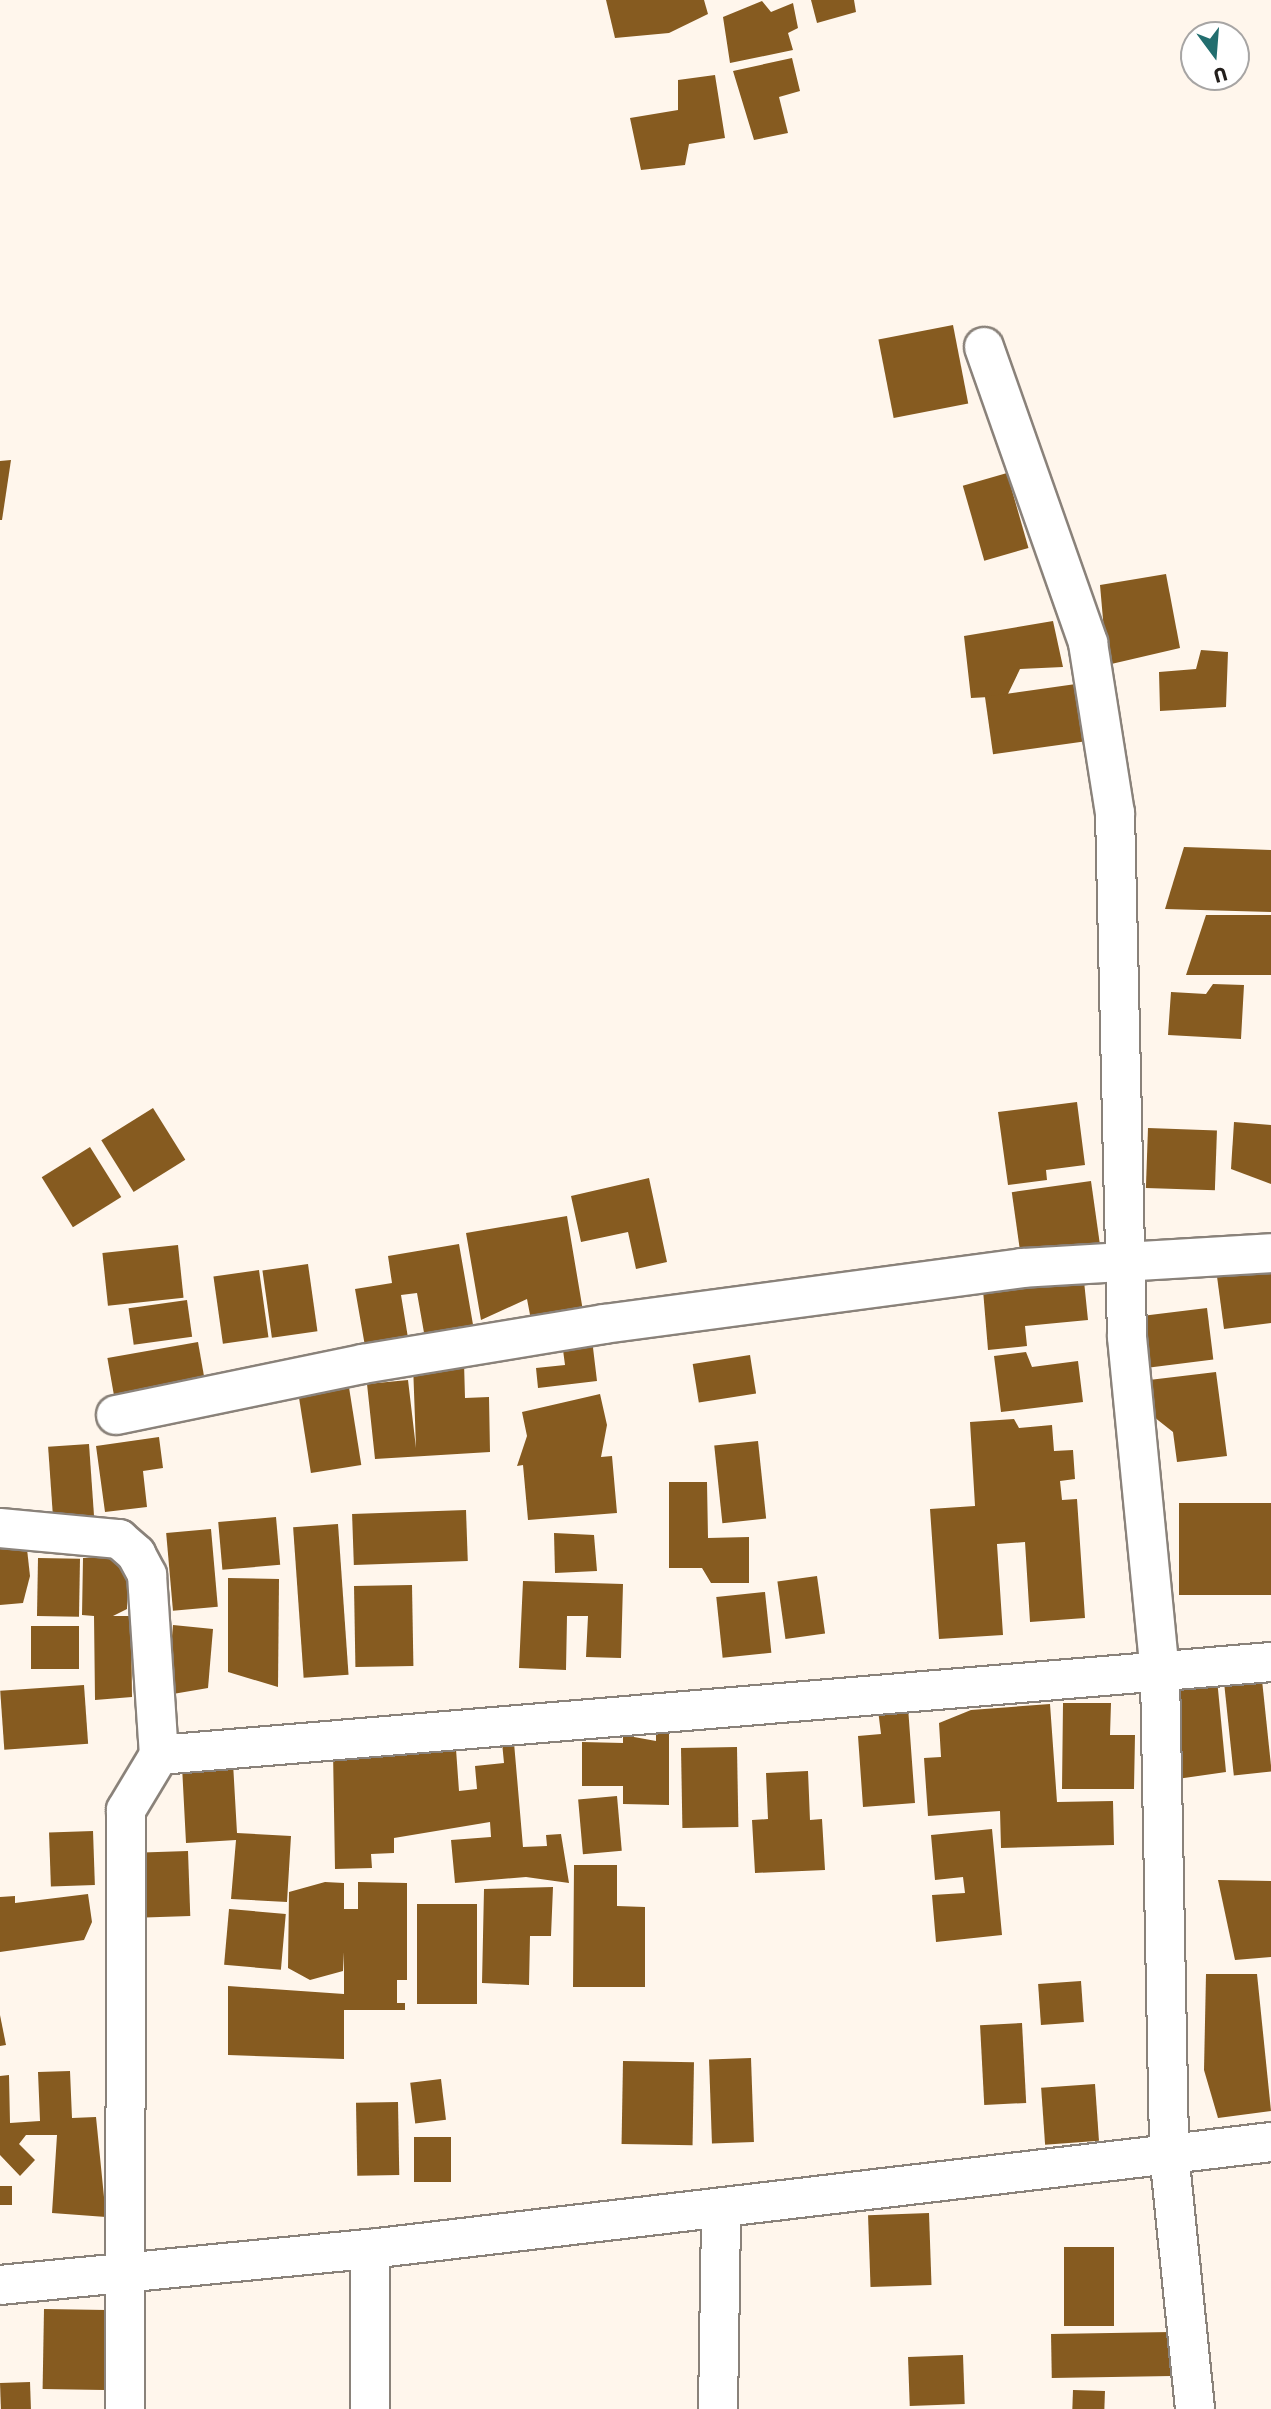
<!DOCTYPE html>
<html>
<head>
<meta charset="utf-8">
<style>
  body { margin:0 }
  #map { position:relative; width:1271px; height:2409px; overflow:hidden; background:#fff6ec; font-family:Jost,sans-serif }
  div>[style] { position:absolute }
  .building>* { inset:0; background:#865b20; transform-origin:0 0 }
  .roads { filter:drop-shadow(2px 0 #8a827a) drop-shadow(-2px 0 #8a827a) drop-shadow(0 2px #8a827a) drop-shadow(0 -2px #8a827a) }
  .street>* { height:38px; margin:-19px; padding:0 19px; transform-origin:19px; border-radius:19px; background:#fff }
  .secondary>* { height:38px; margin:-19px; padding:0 19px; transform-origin:19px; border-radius:19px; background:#fff }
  span { translate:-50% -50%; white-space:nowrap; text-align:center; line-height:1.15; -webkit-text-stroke:7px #fff; paint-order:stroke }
  .north { position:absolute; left:1180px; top:21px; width:70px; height:70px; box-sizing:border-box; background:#fff; border:2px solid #a7a5a4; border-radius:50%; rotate:164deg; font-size:19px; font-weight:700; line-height:28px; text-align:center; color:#231f1c }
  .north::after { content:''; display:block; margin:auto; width:24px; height:32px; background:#226e6f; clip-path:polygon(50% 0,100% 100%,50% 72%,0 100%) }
</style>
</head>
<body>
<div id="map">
  <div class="building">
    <i style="clip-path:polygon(606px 0,704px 0,708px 14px,669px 33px,615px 38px)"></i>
    <i style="clip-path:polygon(811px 0,854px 0,856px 12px,817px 23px)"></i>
    <i style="clip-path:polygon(762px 1px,771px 12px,793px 3px,798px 28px,788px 33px,793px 50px,730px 63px,723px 17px)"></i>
    <i style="clip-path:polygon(792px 58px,800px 91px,779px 97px,788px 133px,754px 140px,733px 71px)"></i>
    <i style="clip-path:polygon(715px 75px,725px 138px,689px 144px,685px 165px,641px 170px,630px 118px,678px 110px,678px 80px)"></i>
    <i style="left:953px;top:325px;width:80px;height:76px;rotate:79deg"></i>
    <i style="clip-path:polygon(11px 460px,2px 520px,0 520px,0 461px)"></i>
    <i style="left:1007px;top:473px;width:78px;height:46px;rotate:74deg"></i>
    <i style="clip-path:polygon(1166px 574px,1180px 648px,1107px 665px,1100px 585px)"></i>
    <i style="clip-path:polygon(1053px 621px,1063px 667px,1020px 669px,1007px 696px,971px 698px,964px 636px)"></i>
    <i style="clip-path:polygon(1201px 650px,1228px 652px,1226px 707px,1160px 711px,1159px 672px,1196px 669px)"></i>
    <i style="left:1083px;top:683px;width:58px;height:99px;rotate:82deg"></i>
    <i style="clip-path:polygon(1184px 847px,1271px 850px,1271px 912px,1165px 909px)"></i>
    <i style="clip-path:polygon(1206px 915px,1271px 915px,1271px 975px,1186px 975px)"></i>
    <i style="clip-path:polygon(1213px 984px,1244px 985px,1241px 1039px,1168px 1035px,1171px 992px,1206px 994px)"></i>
    <i style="clip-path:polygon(1077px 1102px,1085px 1165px,1046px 1170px,1047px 1180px,1008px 1185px,998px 1112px)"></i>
    <i style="left:153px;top:1108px;width:61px;height:61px;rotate:58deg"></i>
    <i style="clip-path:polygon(1234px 1122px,1271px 1125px,1271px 1184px,1231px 1169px)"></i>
    <i style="left:1148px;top:1128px;width:69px;height:60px;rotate:2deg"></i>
    <i style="left:90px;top:1147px;width:59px;height:57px;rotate:58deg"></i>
    <i style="clip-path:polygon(649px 1178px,667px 1262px,636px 1269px,628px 1232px,581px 1242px,571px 1196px)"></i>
    <i style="left:1091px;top:1181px;width:76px;height:80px;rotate:82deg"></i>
    <i style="clip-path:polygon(567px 1216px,583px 1311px,531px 1320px,527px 1299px,481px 1320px,466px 1233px)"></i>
    <i style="clip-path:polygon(459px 1244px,475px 1336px,426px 1344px,417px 1293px,401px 1295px,409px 1344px,366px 1352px,355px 1289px,392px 1283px,388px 1256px)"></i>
    <i style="left:178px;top:1245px;width:53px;height:76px;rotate:84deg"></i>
    <i style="left:308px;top:1264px;width:68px;height:46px;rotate:82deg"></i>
    <i style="clip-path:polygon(1216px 1269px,1271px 1271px,1271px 1323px,1224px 1329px)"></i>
    <i style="left:259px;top:1270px;width:68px;height:46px;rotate:82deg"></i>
    <i style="clip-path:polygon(1084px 1281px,1088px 1320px,1025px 1326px,1027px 1346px,988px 1350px,983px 1290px)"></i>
    <i style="left:187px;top:1300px;width:37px;height:59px;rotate:82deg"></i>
    <i style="left:1207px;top:1308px;width:52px;height:68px;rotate:83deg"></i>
    <i style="clip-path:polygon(591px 1331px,597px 1381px,538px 1388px,536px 1368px,565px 1365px,561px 1335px)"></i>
    <i style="left:198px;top:1342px;width:50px;height:92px;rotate:80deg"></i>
    <i style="clip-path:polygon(1026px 1352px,1032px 1367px,1078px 1361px,1083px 1402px,1001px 1412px,994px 1356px)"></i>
    <i style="left:750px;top:1355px;width:39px;height:58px;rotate:81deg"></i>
    <i style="clip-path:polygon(464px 1362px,465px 1398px,489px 1397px,490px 1452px,375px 1459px,367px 1384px,408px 1380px,416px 1448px,413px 1364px)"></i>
    <i style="clip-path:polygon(1216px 1372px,1227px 1456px,1177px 1462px,1173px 1432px,1154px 1417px,1149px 1380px)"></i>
    <i style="left:348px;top:1381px;width:85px;height:51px;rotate:81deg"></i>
    <i style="clip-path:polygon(600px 1394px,607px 1425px,601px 1457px,612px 1456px,617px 1513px,528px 1520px,523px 1465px,517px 1466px,527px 1436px,522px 1412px)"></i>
    <i style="clip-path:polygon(1014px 1419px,1019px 1428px,1052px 1425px,1054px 1451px,1073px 1450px,1075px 1479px,1060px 1481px,1062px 1500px,1077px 1499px,1085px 1618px,1030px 1622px,1025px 1542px,997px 1544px,1003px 1635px,939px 1639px,930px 1509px,975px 1506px,970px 1422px)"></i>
    <i style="clip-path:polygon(159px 1437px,163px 1468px,143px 1471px,147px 1507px,105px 1512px,96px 1446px)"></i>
    <i style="left:758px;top:1441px;width:78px;height:44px;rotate:84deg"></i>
    <i style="left:89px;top:1444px;width:74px;height:41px;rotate:86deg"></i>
    <i style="clip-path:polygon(669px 1482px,707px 1482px,708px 1538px,749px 1537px,749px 1583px,711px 1583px,702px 1568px,669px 1568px)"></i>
    <i style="left:1271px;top:1503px;width:92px;height:92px;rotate:90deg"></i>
    <i style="left:466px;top:1510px;width:51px;height:114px;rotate:88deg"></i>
    <i style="left:276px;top:1517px;width:48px;height:58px;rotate:85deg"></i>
    <i style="left:338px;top:1524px;width:151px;height:45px;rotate:86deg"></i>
    <i style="left:211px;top:1529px;width:78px;height:45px;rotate:85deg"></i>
    <i style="clip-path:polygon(554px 1533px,594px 1535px,597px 1571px,555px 1573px)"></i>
    <i style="clip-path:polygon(26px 1540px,30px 1576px,23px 1603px,0 1605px,0 1543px)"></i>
    <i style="left:38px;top:1558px;width:42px;height:58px;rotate:1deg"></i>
    <i style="clip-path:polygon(83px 1558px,128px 1558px,127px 1609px,113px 1616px,131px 1616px,132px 1697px,95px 1700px,94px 1616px,82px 1615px)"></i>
    <i style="left:817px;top:1576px;width:58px;height:40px;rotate:82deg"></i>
    <i style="clip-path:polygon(228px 1578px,279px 1579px,278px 1687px,228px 1672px)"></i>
    <i style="clip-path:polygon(523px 1581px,623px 1584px,621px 1658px,586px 1657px,588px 1616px,567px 1616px,566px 1670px,519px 1668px)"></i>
    <i style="left:412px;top:1585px;width:81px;height:58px;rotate:89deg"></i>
    <i style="left:765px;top:1592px;width:61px;height:49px;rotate:84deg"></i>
    <i style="clip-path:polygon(173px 1625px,213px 1629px,208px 1688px,167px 1695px)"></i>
    <i style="left:79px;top:1626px;width:43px;height:48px;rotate:90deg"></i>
    <i style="clip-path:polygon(1217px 1679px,1226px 1772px,1156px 1782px,1168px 1683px)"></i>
    <i style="left:1262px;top:1680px;width:92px;height:38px;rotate:84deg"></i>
    <i style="left:84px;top:1685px;width:59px;height:84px;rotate:86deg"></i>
    <i style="clip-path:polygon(1063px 1703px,1111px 1703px,1110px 1735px,1135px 1735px,1134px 1789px,1062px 1789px)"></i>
    <i style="clip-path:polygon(1050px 1704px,1057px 1802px,1113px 1801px,1114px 1845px,1001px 1848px,1000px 1811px,928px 1816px,924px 1758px,941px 1757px,939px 1723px,971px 1710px)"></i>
    <i style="clip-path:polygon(908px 1707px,915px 1803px,863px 1807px,858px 1736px,881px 1734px,878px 1710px)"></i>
    <i style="clip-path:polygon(513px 1731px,523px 1847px,547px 1846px,546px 1835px,561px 1834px,569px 1883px,526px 1877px,455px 1883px,451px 1840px,491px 1837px,490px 1822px,394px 1838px,394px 1853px,371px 1854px,372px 1868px,335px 1869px,333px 1751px,456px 1749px,459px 1791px,477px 1789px,475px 1766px,504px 1763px,501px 1732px)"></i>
    <i style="clip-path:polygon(656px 1731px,669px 1732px,669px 1805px,623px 1804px,623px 1786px,582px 1786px,582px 1742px,623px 1743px,623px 1735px,656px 1741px)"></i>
    <i style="left:737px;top:1747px;width:80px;height:56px;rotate:89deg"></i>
    <i style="clip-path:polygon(233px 1763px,237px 1833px,291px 1836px,287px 1902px,231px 1899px,236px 1840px,186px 1843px,182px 1766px)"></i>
    <i style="clip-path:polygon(808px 1771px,810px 1820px,822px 1819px,825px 1870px,755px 1873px,752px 1820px,768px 1819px,766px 1773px)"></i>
    <i style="left:617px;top:1796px;width:55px;height:39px;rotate:85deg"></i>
    <i style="clip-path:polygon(992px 1829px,1002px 1935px,936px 1942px,932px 1895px,965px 1893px,963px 1877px,935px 1880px,931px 1835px)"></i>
    <i style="left:93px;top:1831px;width:54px;height:44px;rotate:88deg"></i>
    <i style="left:188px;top:1851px;width:65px;height:53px;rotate:88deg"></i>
    <i style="clip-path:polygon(574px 1865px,617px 1865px,617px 1906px,645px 1907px,645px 1987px,573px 1987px)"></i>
    <i style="clip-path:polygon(1218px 1880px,1271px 1881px,1271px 1957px,1235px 1960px)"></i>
    <i style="clip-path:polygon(325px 1882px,344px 1883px,344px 1909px,358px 1909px,358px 1882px,407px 1883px,407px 1980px,397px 1980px,397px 2003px,405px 2003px,405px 2010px,344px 2010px,344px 2059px,228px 2055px,228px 1986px,344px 1994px,344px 1952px,343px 1971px,310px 1980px,288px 1968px,289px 1892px)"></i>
    <i style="clip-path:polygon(553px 1887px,551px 1936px,530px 1936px,529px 1985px,482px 1983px,484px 1889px)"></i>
    <i style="clip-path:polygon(88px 1894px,92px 1922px,84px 1940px,0 1952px,0 1897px,15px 1896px,15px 1903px)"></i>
    <i style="left:417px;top:1904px;width:60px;height:100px"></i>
    <i style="left:229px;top:1909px;width:57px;height:56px;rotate:5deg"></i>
    <i style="clip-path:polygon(1206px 1974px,1257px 1974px,1271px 2111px,1218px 2118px,1204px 2070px)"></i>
    <i style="left:1081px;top:1981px;width:41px;height:43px;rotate:86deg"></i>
    <i style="clip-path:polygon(0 2015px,6px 2045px,0 2046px)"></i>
    <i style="left:1022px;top:2023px;width:80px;height:42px;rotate:87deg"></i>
    <i style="left:751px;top:2058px;width:84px;height:42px;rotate:88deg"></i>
    <i style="left:623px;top:2061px;width:71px;height:83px;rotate:1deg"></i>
    <i style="clip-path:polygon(70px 2071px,72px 2118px,96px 2117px,106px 2217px,52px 2213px,57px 2135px,26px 2135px,19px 2144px,35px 2160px,20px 2176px,0 2155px,0 2076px,9px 2075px,10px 2123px,40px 2121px,38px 2072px)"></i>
    <i style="left:441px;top:2079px;width:41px;height:31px;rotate:83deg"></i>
    <i style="left:1095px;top:2084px;width:57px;height:54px;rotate:86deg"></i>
    <i style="left:398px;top:2102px;width:73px;height:42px;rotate:89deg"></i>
    <i style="left:451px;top:2137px;width:45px;height:37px;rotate:90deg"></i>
    <i style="left:0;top:2186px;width:12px;height:19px"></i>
    <i style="left:929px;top:2213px;width:72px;height:61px;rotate:88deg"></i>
    <i style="left:1064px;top:2247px;width:50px;height:79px"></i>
    <i style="left:44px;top:2309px;width:62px;height:80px;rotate:1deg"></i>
    <i style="left:1171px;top:2332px;width:44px;height:120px;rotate:89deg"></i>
    <i style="left:963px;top:2355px;width:49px;height:55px;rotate:88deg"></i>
    <i style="left:30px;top:2382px;width:27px;height:30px;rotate:88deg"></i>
    <i style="left:1073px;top:2390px;width:32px;height:19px;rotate:2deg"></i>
  </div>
  <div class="roads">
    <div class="street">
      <i style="left:984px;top:347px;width:314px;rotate:70.6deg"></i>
      <i style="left:1088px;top:643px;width:172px;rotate:81deg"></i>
      <i style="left:1115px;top:813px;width:524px;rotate:88.69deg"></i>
      <i style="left:1127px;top:1337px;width:340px;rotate:84.4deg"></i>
      <i style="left:1160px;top:1675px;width:478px;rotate:88.9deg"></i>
      <i style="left:1169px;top:2153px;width:257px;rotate:84.2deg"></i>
      <i style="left:116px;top:1415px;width:252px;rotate:-11.7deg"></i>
      <i style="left:363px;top:1364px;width:244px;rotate:-9.4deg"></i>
      <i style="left:604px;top:1324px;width:422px;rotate:-7.6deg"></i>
      <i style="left:1022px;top:1268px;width:249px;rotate:-3.4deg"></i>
      <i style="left:0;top:1528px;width:120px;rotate:5.3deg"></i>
      <i style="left:119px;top:1539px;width:23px;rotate:41deg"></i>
      <i style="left:136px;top:1554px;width:24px;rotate:62deg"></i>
      <i style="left:147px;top:1575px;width:180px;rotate:86.2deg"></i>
      <i style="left:125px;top:2409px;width:599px;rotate:-89.9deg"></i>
      <i style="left:126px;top:1810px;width:64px;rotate:-59deg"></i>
      <i style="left:159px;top:1755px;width:1116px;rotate:-4.78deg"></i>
      <i style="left:370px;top:2409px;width:160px;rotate:-90deg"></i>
      <i style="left:718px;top:2409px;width:200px;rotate:-89.1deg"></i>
    </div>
    <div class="secondary">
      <i style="left:0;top:2285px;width:372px;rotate:-5.6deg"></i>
      <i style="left:370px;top:2249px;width:907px;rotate:-6.77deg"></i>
    </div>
  </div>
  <div class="north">U</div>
</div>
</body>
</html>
